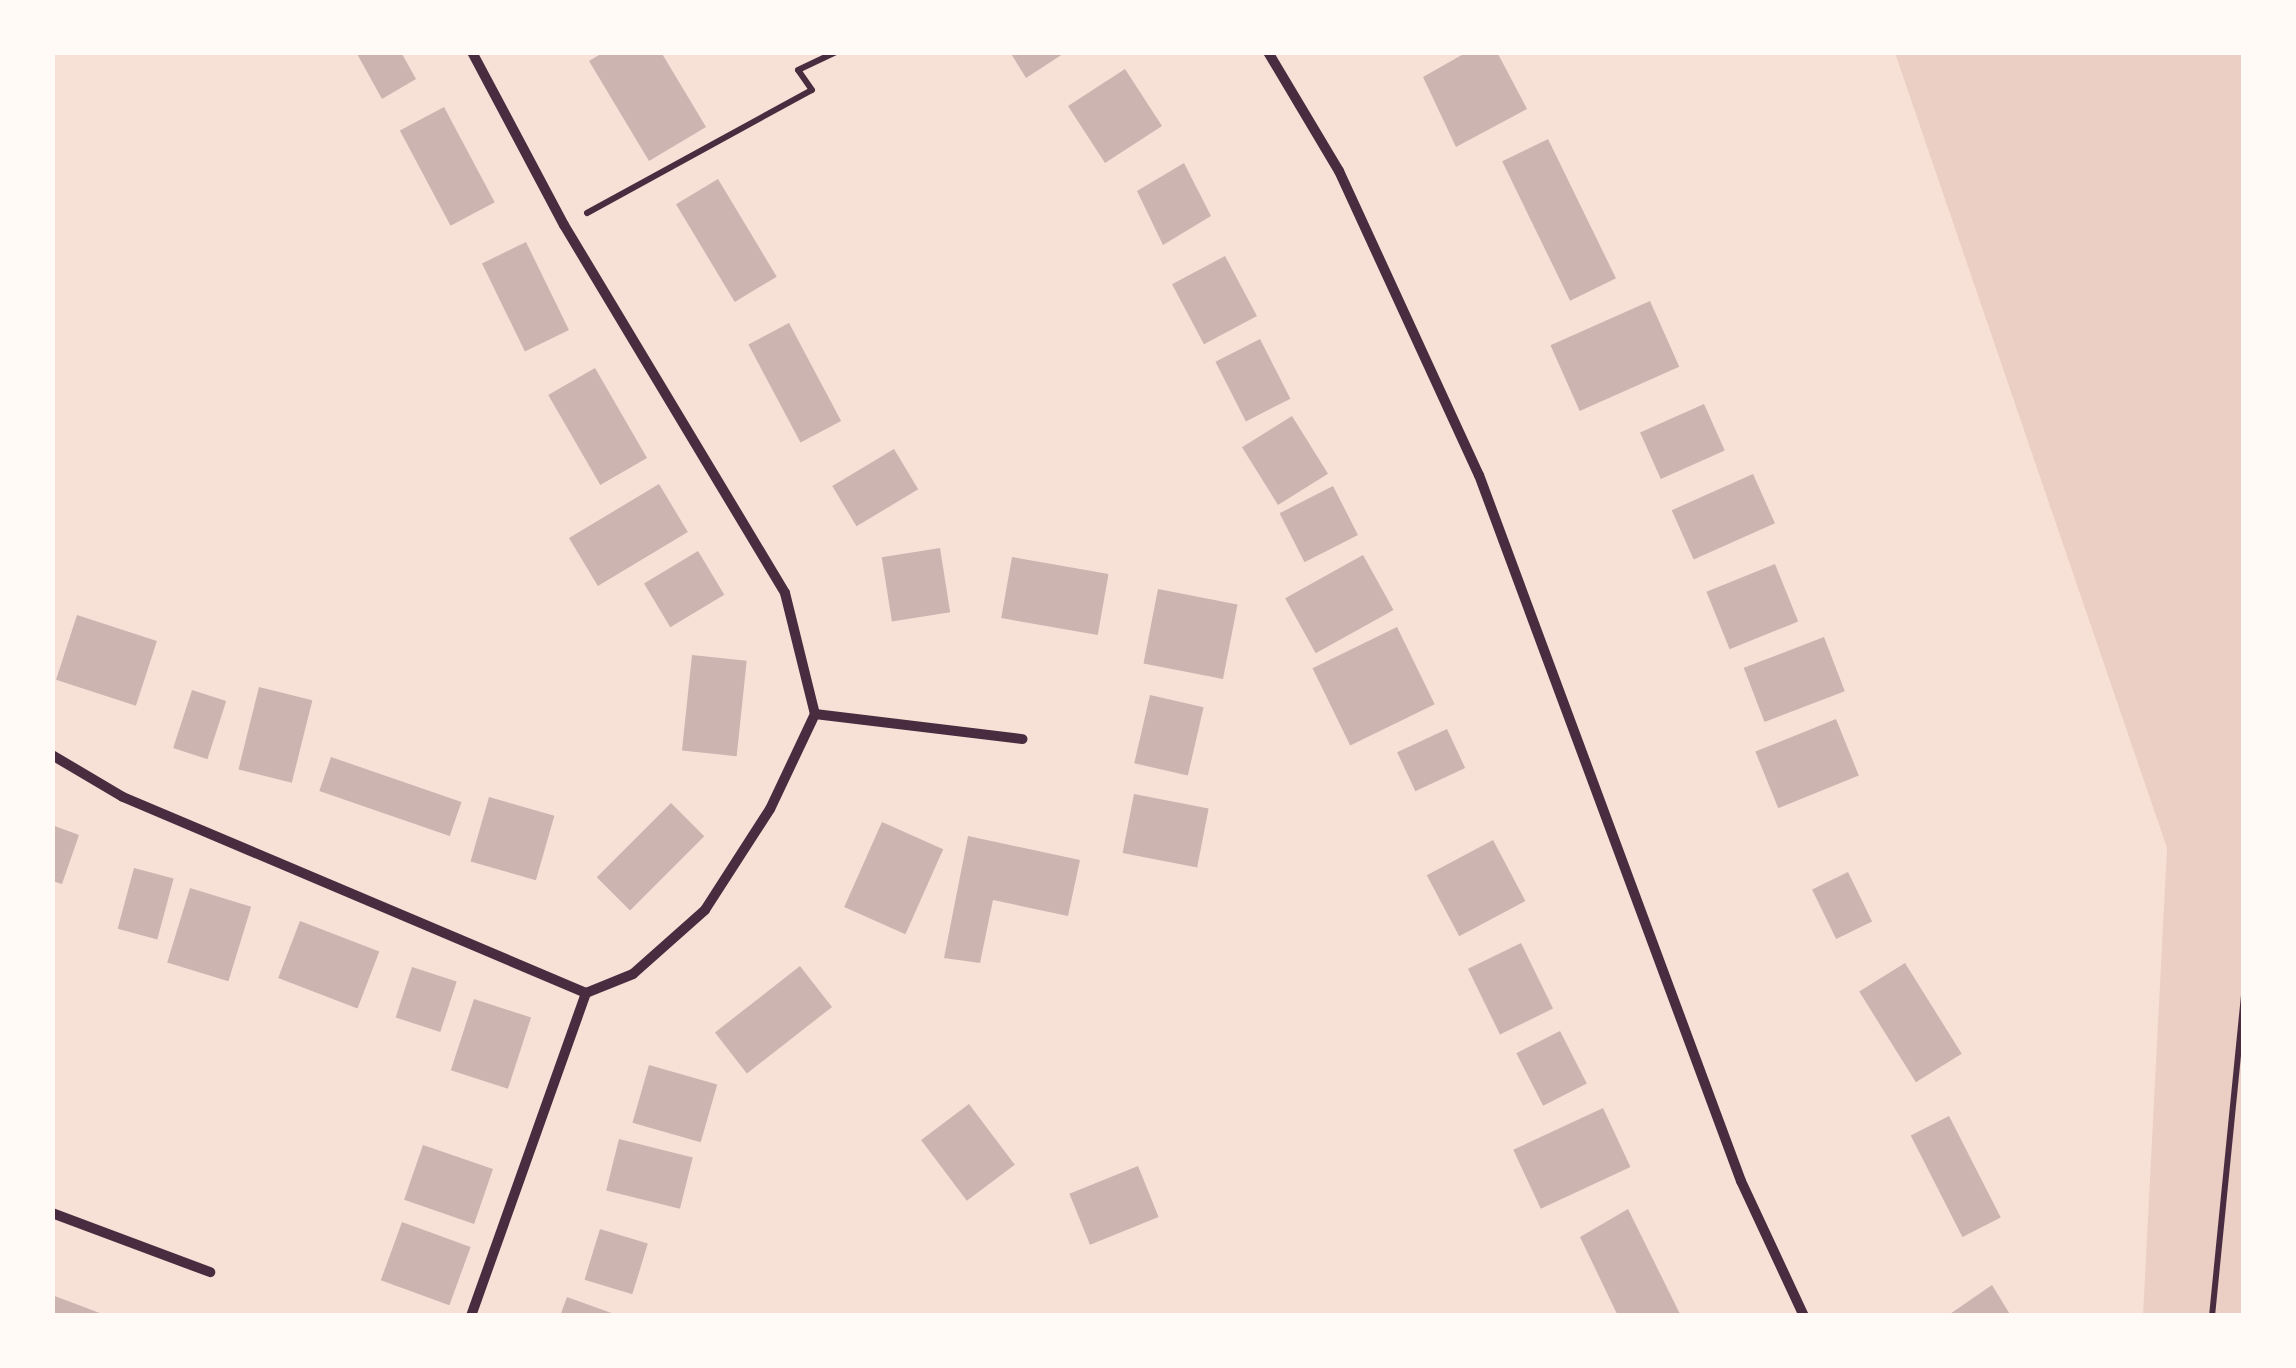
<!DOCTYPE html>
<html>
<head>
<meta charset="utf-8">
<style>
  body { margin:0 }
  #map { position:relative; width:2296px; height:1368px; overflow:hidden; background:#f7e1d7; font-family:Arial,sans-serif }
  div>[style] { position:absolute }
  .green>* { inset:0; background:#ebcfc5 }
  .building>* { inset:0; background:#ccb4b1; transform-origin:0 0 }
  .path>* { height:6px; margin:-3px; padding:0 3px; transform-origin:3px; border-radius:3px; background:#4a2c40 }
  .minor>* { height:10px; margin:-5px; padding:0 5px; transform-origin:5px; border-radius:5px; background:#4a2c40 }
  span { translate:-50% -50%; white-space:nowrap; text-align:center; line-height:1.15; -webkit-text-stroke:10px #fffaf5; paint-order:stroke }
  .frame { position:absolute; inset:0; border:55px solid #fffaf5; pointer-events:none }
</style>
</head>
<body>
<div id="map">
  <div class="green">
    <i style="clip-path:polygon(1895px 53px,2243px 53px,2243px 1315px,2143px 1315px,2167px 848px)"></i>
  </div>
  <div class="building">
    <i style="clip-path:polygon(356px 52px,401px 52px,416px 79px,382px 99px)"></i>
    <i style="clip-path:polygon(604px 52px,661px 52px,706px 127px,649px 161px,589px 61px)"></i>
    <i style="clip-path:polygon(1010px 52px,1066px 52px,1026px 78px)"></i>
    <i style="clip-path:polygon(1467px 52px,1497px 52px,1527px 109px,1456px 147px,1423px 77px)"></i>
    <i style="left:1125px;top:69px;width:68px;height:68px;rotate:57deg"></i>
    <i style="left:444px;top:107px;width:108px;height:50px;rotate:62deg"></i>
    <i style="left:1548px;top:139px;width:155px;height:51px;rotate:64deg"></i>
    <i style="clip-path:polygon(1184px 163px,1211px 216px,1163px 245px,1137px 191px)"></i>
    <i style="left:718px;top:179px;width:114px;height:49px;rotate:59deg"></i>
    <i style="left:526px;top:242px;width:98px;height:49px;rotate:64deg"></i>
    <i style="left:1225px;top:256px;width:68px;height:60px;rotate:62deg"></i>
    <i style="left:1650px;top:301px;width:72px;height:109px;rotate:66deg"></i>
    <i style="left:789px;top:323px;width:111px;height:46px;rotate:62deg"></i>
    <i style="left:1260px;top:339px;width:67px;height:50px;rotate:63deg"></i>
    <i style="left:595px;top:368px;width:104px;height:54px;rotate:60deg"></i>
    <i style="left:1704px;top:404px;width:51px;height:70px;rotate:66deg"></i>
    <i style="left:1292px;top:416px;width:68px;height:59px;rotate:58deg"></i>
    <i style="left:894px;top:449px;width:47px;height:72px;rotate:59deg"></i>
    <i style="left:1753px;top:474px;width:54px;height:89px;rotate:66deg"></i>
    <i style="left:659px;top:484px;width:56px;height:105px;rotate:59deg"></i>
    <i style="left:1333px;top:486px;width:55px;height:60px;rotate:63deg"></i>
    <i style="left:940px;top:548px;width:65px;height:59px;rotate:81deg"></i>
    <i style="left:698px;top:551px;width:51px;height:63px;rotate:59deg"></i>
    <i style="left:1363px;top:555px;width:63px;height:89px;rotate:61deg"></i>
    <i style="left:1012px;top:557px;width:98px;height:62px;rotate:10deg"></i>
    <i style="left:1775px;top:564px;width:62px;height:74px;rotate:68deg"></i>
    <i style="left:1158px;top:589px;width:81px;height:76px;rotate:11deg"></i>
    <i style="left:77px;top:615px;width:84px;height:68px;rotate:18deg"></i>
    <i style="left:1397px;top:627px;width:86px;height:94px;rotate:64deg"></i>
    <i style="left:1824px;top:637px;width:58px;height:86px;rotate:69deg"></i>
    <i style="left:692px;top:655px;width:55px;height:96px;rotate:6deg"></i>
    <i style="left:259px;top:687px;width:55px;height:85px;rotate:14deg"></i>
    <i style="left:192px;top:690px;width:36px;height:61px;rotate:18deg"></i>
    <i style="left:1150px;top:695px;width:55px;height:70px;rotate:13deg"></i>
    <i style="left:1836px;top:719px;width:61px;height:87px;rotate:68deg"></i>
    <i style="left:1447px;top:729px;width:43px;height:55px;rotate:65deg"></i>
    <i style="left:331px;top:757px;width:138px;height:36px;rotate:19deg"></i>
    <i style="left:1134px;top:794px;width:76px;height:60px;rotate:11deg"></i>
    <i style="left:489px;top:797px;width:68px;height:67px;rotate:16deg"></i>
    <i style="left:671px;top:803px;width:47px;height:105px;rotate:45deg"></i>
    <i style="left:882px;top:822px;width:67px;height:93px;rotate:24deg"></i>
    <i style="clip-path:polygon(52px 825px,79px 835px,62px 884px,52px 881px)"></i>
    <i style="clip-path:polygon(968px 836px,1080px 860px,1068px 916px,993px 900px,980px 963px,944px 958px)"></i>
    <i style="left:1493px;top:840px;width:69px;height:75px;rotate:62deg"></i>
    <i style="left:134px;top:868px;width:41px;height:63px;rotate:15deg"></i>
    <i style="left:1848px;top:872px;width:55px;height:40px;rotate:64deg"></i>
    <i style="left:190px;top:888px;width:64px;height:78px;rotate:17deg"></i>
    <i style="left:300px;top:921px;width:85px;height:61px;rotate:21deg"></i>
    <i style="left:1521px;top:943px;width:73px;height:59px;rotate:64deg"></i>
    <i style="left:1905px;top:963px;width:107px;height:54px;rotate:58deg"></i>
    <i style="left:800px;top:966px;width:52px;height:108px;rotate:52deg"></i>
    <i style="left:412px;top:967px;width:47px;height:53px;rotate:18deg"></i>
    <i style="left:474px;top:999px;width:60px;height:75px;rotate:18deg"></i>
    <i style="left:1560px;top:1031px;width:59px;height:49px;rotate:63deg"></i>
    <i style="left:649px;top:1065px;width:71px;height:60px;rotate:16deg"></i>
    <i style="left:969px;top:1104px;width:76px;height:60px;rotate:53deg"></i>
    <i style="left:1603px;top:1108px;width:65px;height:99px;rotate:65deg"></i>
    <i style="left:1949px;top:1116px;width:114px;height:43px;rotate:63deg"></i>
    <i style="left:619px;top:1139px;width:76px;height:53px;rotate:14deg"></i>
    <i style="left:423px;top:1145px;width:74px;height:58px;rotate:19deg"></i>
    <i style="left:1138px;top:1166px;width:55px;height:74px;rotate:68deg"></i>
    <i style="clip-path:polygon(1628px 1209px,1681px 1316px,1618px 1316px,1580px 1237px)"></i>
    <i style="left:402px;top:1222px;width:73px;height:62px;rotate:20deg"></i>
    <i style="left:600px;top:1229px;width:50px;height:53px;rotate:17deg"></i>
    <i style="clip-path:polygon(1992px 1285px,2011px 1316px,1947px 1316px)"></i>
    <i style="clip-path:polygon(52px 1295px,105px 1315px,105px 1316px,52px 1316px)"></i>
    <i style="clip-path:polygon(567px 1297px,617px 1315px,616px 1316px,560px 1316px)"></i>
  </div>
  <div class="path">
    <i style="left:587px;top:213px;width:256px;rotate:-28.7deg"></i>
    <i style="left:812px;top:90px;width:24px;rotate:-125deg"></i>
    <i style="left:798px;top:70px;width:42px;rotate:-25.3deg"></i>
    <i style="left:2212px;top:1316px;width:325px;rotate:-84.3deg"></i>
  </div>
  <div class="minor">
    <i style="left:472px;top:52px;width:196px;rotate:62deg"></i>
    <i style="left:564px;top:225px;width:429px;rotate:59deg"></i>
    <i style="left:785px;top:593px;width:125px;rotate:76.1deg"></i>
    <i style="left:815px;top:714px;width:105px;rotate:115.3deg"></i>
    <i style="left:770px;top:809px;width:120px;rotate:122.8deg"></i>
    <i style="left:705px;top:910px;width:96px;rotate:138.4deg"></i>
    <i style="left:633px;top:974px;width:51px;rotate:158deg"></i>
    <i style="left:1268px;top:52px;width:139px;rotate:59.2deg"></i>
    <i style="left:1339px;top:171px;width:335px;rotate:65.3deg"></i>
    <i style="left:1479px;top:475px;width:753px;rotate:69.64deg"></i>
    <i style="left:1741px;top:1181px;width:149px;rotate:65deg"></i>
    <i style="left:815px;top:714px;width:209px;rotate:6.9deg"></i>
    <i style="left:52px;top:755px;width:82px;rotate:30.6deg"></i>
    <i style="left:123px;top:797px;width:503px;rotate:22.94deg"></i>
    <i style="left:52px;top:1213px;width:169px;rotate:20.5deg"></i>
    <i style="left:471px;top:1316px;width:343px;rotate:-70.4deg"></i>
  </div>
  <div class="frame"></div>
</div>
</body>
</html>
